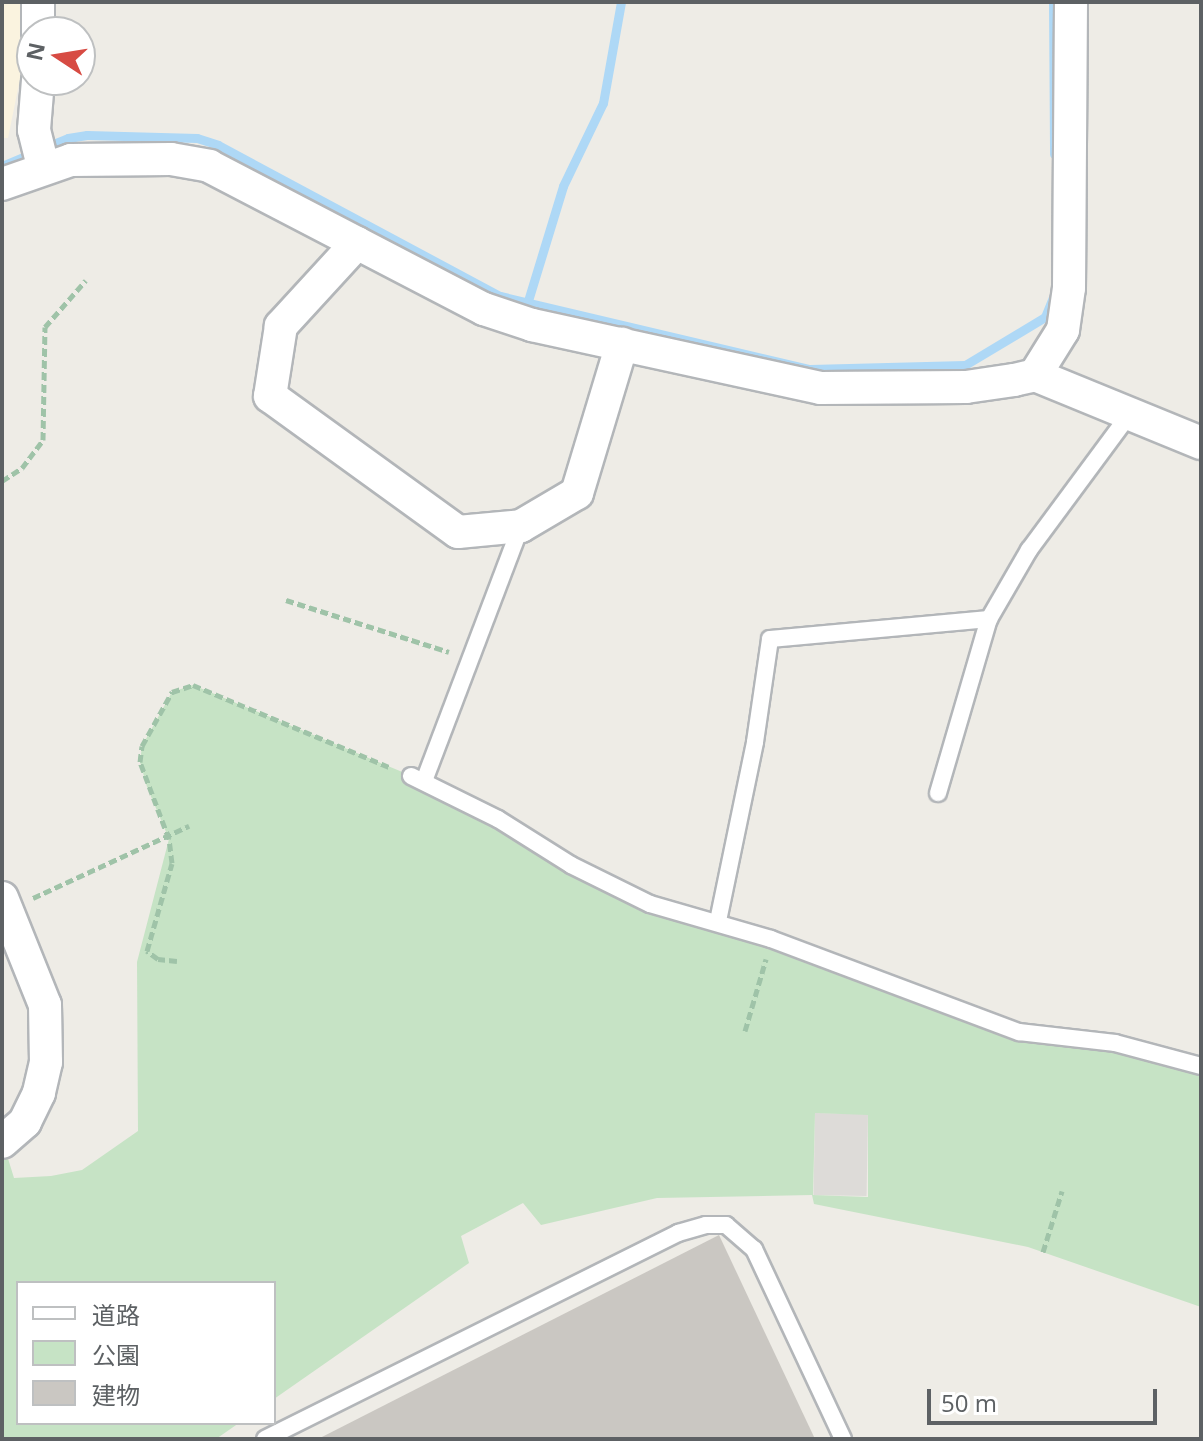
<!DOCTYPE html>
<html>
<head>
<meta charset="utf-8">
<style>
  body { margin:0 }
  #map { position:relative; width:1203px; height:1441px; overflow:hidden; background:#eeece6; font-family:"Open Sans","Noto Sans JP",sans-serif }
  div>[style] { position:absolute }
  .commercial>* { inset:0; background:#faf3df }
  .industrial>* { inset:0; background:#dddbd8; transform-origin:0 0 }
  .green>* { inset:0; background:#c6e3c5 }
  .stream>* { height:9px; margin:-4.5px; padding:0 4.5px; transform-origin:4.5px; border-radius:4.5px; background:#aed8f6 }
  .building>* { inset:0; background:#cac7c2 }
  .path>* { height:5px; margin-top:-2.5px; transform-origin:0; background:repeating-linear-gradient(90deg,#9fc3a8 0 8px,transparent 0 12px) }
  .roads { filter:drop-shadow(2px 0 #b3b6b9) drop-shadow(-2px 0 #b3b6b9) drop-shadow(0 2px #b3b6b9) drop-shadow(0 -2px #b3b6b9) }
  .lane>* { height:16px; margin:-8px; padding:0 8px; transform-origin:8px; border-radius:8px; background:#fff }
  .street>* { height:32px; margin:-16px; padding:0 16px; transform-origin:16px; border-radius:16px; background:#fff }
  span { translate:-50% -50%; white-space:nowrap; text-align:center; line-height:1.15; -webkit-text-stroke:8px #fff; paint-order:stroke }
  .frame { position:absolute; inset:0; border:4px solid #5d6164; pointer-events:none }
  .legend { position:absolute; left:16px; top:1281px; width:260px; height:144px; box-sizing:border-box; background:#fff; border:2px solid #bec0c1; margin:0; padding:10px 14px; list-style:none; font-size:24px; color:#5d6164 }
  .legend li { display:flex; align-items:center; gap:16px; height:40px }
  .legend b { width:40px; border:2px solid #bec0c1 }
  .north { position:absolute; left:16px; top:16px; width:80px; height:80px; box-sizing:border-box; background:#fff; border:2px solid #bec0c1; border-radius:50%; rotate:282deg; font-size:22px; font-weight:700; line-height:32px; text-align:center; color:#5d6164 }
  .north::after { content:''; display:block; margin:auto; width:28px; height:36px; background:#d74b43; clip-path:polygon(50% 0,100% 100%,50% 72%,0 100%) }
  .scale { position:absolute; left:927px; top:1389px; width:230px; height:36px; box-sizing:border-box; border:4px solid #5d6164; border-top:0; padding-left:10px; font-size:24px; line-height:28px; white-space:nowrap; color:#5d6164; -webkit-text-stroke:6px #fff; paint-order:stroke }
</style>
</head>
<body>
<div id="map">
  <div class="commercial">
    <i style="clip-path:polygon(2px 2px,20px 2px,20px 79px,8px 138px,2px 138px)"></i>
  </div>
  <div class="industrial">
    <i style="left:815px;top:1113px;width:53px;height:82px;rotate:1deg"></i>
  </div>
  <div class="green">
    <i style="clip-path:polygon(evenodd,193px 685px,424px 781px,650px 904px,1019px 1032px,1201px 1066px,1201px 1307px,1028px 1247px,814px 1204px,812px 1195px,657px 1198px,541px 1225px,523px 1203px,461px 1236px,469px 1263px,274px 1399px,274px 1283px,18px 1283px,18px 1423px,239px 1423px,216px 1439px,2px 1439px,2px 1153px,6px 1152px,14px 1178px,51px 1176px,82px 1170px,138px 1131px,137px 962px,169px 839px,147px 787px,140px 762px,142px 746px,172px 692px,193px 685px,815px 1113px,868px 1115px,868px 1197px,813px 1195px,815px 1113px)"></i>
  </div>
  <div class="stream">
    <i style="left:1053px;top:2px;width:152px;rotate:89.6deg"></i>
    <i style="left:46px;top:147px;width:24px;rotate:-22deg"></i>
    <i style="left:68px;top:138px;width:19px;rotate:-9deg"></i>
    <i style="left:87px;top:135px;width:110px;rotate:1.6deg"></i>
    <i style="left:197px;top:138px;width:22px;rotate:18deg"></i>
    <i style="left:218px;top:145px;width:320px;rotate:28.2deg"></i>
    <i style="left:500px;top:296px;width:318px;rotate:13.3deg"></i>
    <i style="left:810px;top:369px;width:155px;rotate:-1.5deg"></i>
    <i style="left:965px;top:365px;width:93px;rotate:-31deg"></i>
    <i style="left:1045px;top:317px;width:27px;rotate:-68deg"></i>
    <i style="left:2px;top:166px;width:33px;rotate:-23deg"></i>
    <i style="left:527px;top:304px;width:123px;rotate:-73deg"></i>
    <i style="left:563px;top:186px;width:92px;rotate:-64.3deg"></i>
    <i style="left:603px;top:103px;width:103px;rotate:-79.9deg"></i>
  </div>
  <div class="building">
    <i style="clip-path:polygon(719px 1235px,815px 1439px,318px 1439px)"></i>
  </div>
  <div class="path">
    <i style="left:2px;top:481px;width:24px;rotate:-33deg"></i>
    <i style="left:22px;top:468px;width:35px;rotate:-53deg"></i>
    <i style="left:43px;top:440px;width:113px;rotate:-89deg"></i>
    <i style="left:45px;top:327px;width:62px;rotate:-48.9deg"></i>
    <i style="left:286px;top:600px;width:171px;rotate:17.7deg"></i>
    <i style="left:33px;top:898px;width:172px;rotate:-24.8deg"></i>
    <i style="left:177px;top:961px;width:19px;rotate:-174deg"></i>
    <i style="left:158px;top:959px;width:14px;rotate:-144deg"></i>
    <i style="left:147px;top:951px;width:91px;rotate:-74.1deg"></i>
    <i style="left:172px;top:863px;width:24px;rotate:-97deg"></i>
    <i style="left:169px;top:839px;width:82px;rotate:-110.6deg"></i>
    <i style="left:140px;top:762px;width:16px;rotate:-83deg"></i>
    <i style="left:142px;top:746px;width:62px;rotate:-60.9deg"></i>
    <i style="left:172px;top:692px;width:22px;rotate:-18deg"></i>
    <i style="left:193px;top:685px;width:215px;rotate:22.7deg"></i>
    <i style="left:745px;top:1031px;width:75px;rotate:-73.7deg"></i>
    <i style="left:1043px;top:1252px;width:64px;rotate:-72.7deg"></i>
  </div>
  <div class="roads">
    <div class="lane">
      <i style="left:411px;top:776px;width:97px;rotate:26.3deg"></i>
      <i style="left:498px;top:819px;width:86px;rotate:32.2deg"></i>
      <i style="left:571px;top:865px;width:88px;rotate:26.3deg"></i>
      <i style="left:650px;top:904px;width:126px;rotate:16.1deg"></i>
      <i style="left:771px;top:939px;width:265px;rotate:20.6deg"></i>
      <i style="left:1019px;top:1032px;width:97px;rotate:6.5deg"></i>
      <i style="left:1115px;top:1043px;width:89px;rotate:15deg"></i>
      <i style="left:424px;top:781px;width:273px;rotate:-69.2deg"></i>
      <i style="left:938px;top:793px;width:181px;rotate:-73.7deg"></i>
      <i style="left:989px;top:619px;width:80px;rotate:-59.9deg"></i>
      <i style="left:1029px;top:550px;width:168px;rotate:-53.5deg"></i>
      <i style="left:718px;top:921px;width:183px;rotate:-78.3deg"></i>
      <i style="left:755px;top:742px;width:104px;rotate:-81.7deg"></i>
      <i style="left:770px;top:639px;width:220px;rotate:-5.2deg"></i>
      <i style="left:265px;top:1439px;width:462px;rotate:-26.5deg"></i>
      <i style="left:678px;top:1233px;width:29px;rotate:-16deg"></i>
      <i style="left:706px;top:1225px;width:20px"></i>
      <i style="left:726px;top:1225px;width:37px;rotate:41deg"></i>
      <i style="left:754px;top:1249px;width:210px;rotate:64.9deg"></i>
    </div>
    <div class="street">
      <i style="left:38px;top:2px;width:30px;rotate:90deg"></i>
      <i style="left:38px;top:80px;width:50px;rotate:94.6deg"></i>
      <i style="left:34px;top:130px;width:38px;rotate:76deg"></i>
      <i style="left:2px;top:184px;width:73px;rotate:-19.2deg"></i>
      <i style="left:71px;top:160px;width:100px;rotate:-0.6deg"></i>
      <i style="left:171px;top:159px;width:39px;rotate:10deg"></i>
      <i style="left:209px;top:166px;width:310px;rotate:27.5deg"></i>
      <i style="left:484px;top:309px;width:51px;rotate:18.4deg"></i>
      <i style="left:532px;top:325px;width:296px;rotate:12.3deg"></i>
      <i style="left:821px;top:388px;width:145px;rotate:-0.4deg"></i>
      <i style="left:966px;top:387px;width:49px;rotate:-8.3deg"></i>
      <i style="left:1014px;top:380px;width:22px;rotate:-13deg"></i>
      <i style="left:1035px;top:375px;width:53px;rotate:-58.1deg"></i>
      <i style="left:1063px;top:330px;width:42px;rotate:-81.9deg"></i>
      <i style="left:1069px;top:288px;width:286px;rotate:-89.6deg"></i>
      <i style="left:357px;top:243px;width:113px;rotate:132.5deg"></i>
      <i style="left:281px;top:326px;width:71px;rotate:98.9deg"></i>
      <i style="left:270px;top:396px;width:232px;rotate:35.9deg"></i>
      <i style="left:458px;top:532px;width:63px;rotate:-5.4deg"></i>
      <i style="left:521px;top:526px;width:65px;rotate:-30.5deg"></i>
      <i style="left:577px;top:493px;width:156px;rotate:-73.2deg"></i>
      <i style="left:1035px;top:375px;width:179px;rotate:22.3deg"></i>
      <i style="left:2px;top:898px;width:115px;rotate:68.1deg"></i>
      <i style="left:45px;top:1005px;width:57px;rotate:89deg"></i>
      <i style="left:46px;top:1062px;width:32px;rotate:103deg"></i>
      <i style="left:39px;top:1093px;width:32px;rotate:116deg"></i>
      <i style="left:25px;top:1122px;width:30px;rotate:139deg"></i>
    </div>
  </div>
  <div class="frame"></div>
  <ul class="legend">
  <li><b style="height:10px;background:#fff"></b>道路</li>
  <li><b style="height:22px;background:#c6e3c5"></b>公園</li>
  <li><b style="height:22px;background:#cac7c2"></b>建物</li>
  </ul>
  <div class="north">N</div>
  <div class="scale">50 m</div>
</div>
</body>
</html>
